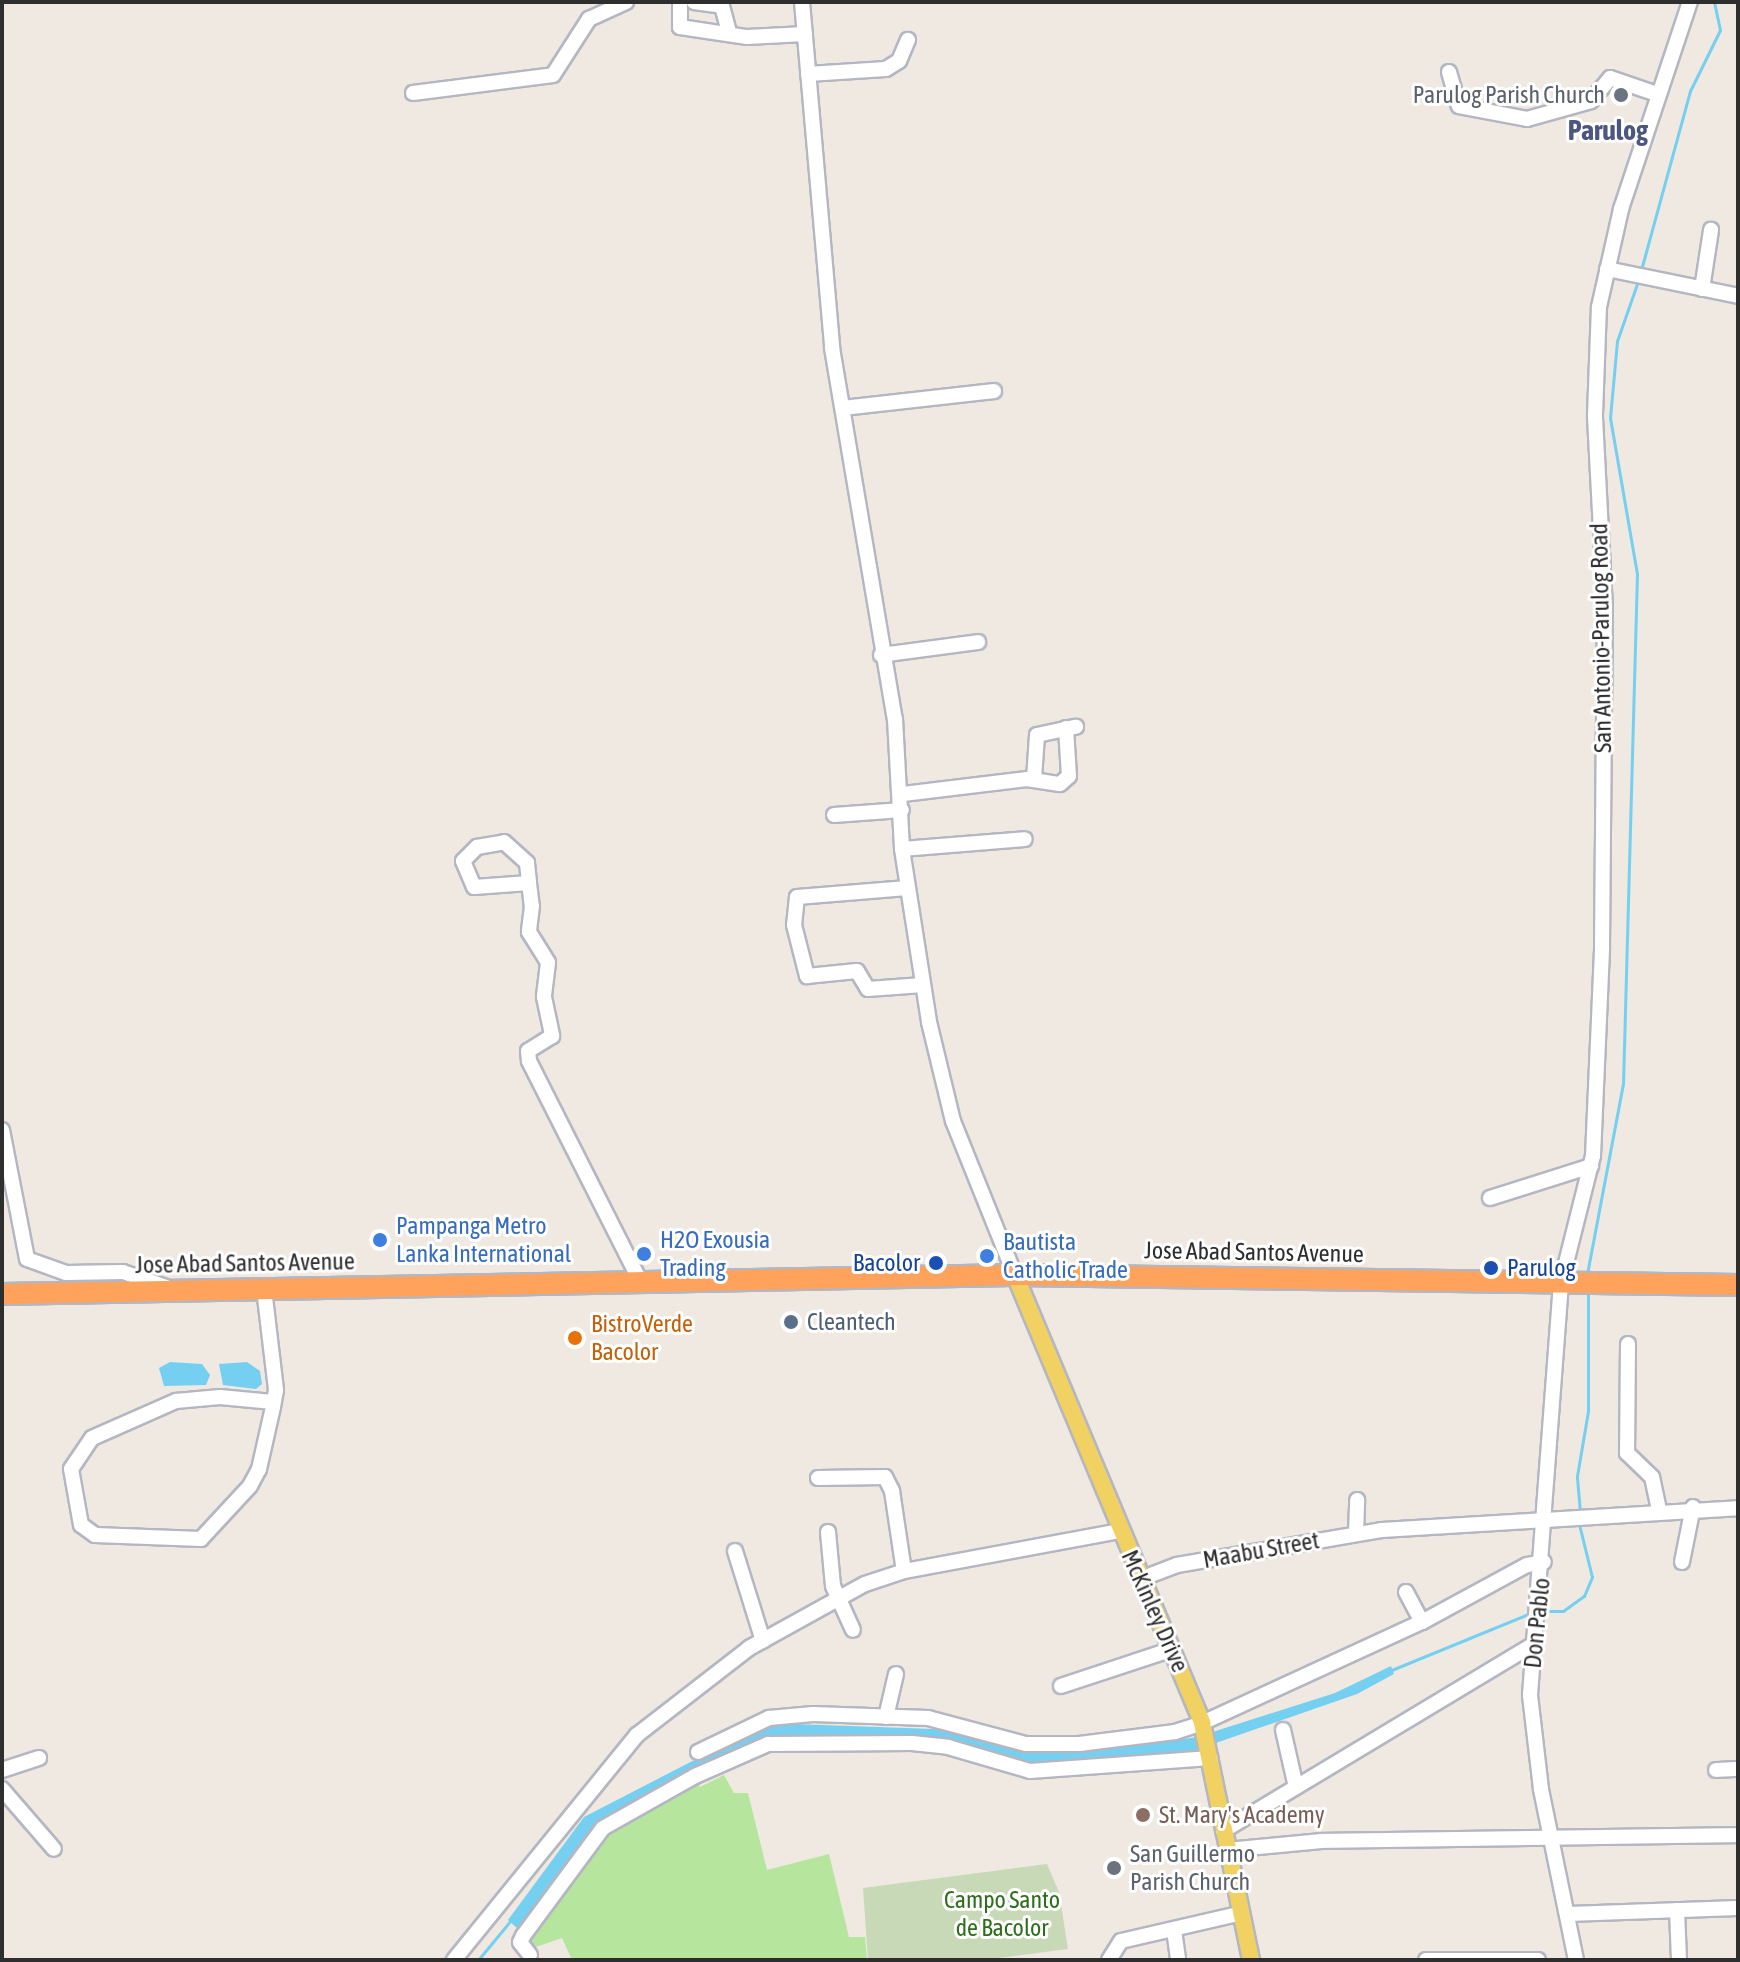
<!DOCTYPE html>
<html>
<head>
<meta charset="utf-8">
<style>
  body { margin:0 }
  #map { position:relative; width:1740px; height:1962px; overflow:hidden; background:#efe9e1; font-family:"Asap Condensed",sans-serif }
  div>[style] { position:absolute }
  .green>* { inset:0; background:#b6e59e }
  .cemetery>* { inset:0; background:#c8d9b8 }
  .water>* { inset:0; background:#75cff0 }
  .stream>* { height:3px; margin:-1.5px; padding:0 1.5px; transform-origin:1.5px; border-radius:1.5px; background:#75cff0 }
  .roads { filter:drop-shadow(2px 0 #b4b7c1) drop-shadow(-2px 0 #b4b7c1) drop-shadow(0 2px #b4b7c1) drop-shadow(0 -2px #b4b7c1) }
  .minor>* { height:14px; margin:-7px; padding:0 7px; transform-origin:7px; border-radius:7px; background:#fff }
  .major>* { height:16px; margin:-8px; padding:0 8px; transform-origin:8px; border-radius:8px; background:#f2d163 }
  .highway>* { height:20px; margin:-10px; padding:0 10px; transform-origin:10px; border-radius:10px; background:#ffa35c }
  .dots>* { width:22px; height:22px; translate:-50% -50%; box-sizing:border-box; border:4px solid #fff; border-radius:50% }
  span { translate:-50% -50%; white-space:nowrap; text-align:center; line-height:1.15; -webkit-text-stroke:6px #fff; paint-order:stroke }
  .worship-label { font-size:24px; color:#5b616d }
  .right { translate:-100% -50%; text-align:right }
  .left { translate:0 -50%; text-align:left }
  .street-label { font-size:24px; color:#2e2e2e }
  .shop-label { font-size:24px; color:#366cbe }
  .transit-label { font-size:24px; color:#164399 }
  .service-label { font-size:24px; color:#4e5e75 }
  .food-label { font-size:24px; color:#c56008 }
  .education-label { font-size:24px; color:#785e54 }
  .park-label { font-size:24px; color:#2c6e1b }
  .quarter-label { font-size:28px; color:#4d5680; font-weight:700 }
  .frame { position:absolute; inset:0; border:4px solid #2e2e2e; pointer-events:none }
</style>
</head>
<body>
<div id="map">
  <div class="green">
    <i style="clip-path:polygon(724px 1775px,734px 1793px,748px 1793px,767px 1870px,829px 1854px,849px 1937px,865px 1937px,867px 1960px,572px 1960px,562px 1938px,533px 1948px,527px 1934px,608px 1828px,697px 1781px,700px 1787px)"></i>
  </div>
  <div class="cemetery">
    <i style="clip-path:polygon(1047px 1864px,1059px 1892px,1068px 1949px,984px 1960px,868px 1960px,863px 1888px)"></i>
  </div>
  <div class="water">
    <i style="clip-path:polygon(170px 1362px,202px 1364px,210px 1375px,206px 1385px,164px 1386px,159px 1368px)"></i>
    <i style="clip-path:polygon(247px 1362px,260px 1371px,262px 1384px,256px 1389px,223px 1385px,219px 1364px)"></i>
    <i style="clip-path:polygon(1391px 1666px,1394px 1674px,1357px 1694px,1184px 1754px,1036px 1767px,952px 1745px,757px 1741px,627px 1809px,565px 1870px,518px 1929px,508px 1920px,584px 1817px,766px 1723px,961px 1730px,1010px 1748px,1049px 1752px,1164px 1742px,1197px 1737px,1335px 1693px)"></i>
  </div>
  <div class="stream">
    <i style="left:1641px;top:270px;width:186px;rotate:-74.7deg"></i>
    <i style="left:1690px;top:91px;width:68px;rotate:-63.8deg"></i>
    <i style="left:1720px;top:30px;width:29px;rotate:-102deg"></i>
    <i style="left:1587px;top:1274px;width:193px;rotate:-79.3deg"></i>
    <i style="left:1623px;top:1084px;width:510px;rotate:-88.43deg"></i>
    <i style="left:1637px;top:574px;width:158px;rotate:-99.8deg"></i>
    <i style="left:1610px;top:418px;width:77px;rotate:-84.8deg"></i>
    <i style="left:1617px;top:341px;width:64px;rotate:-70.7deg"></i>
    <i style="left:1580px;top:1512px;width:36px;rotate:-95deg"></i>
    <i style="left:1577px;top:1476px;width:66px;rotate:-80.4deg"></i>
    <i style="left:1588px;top:1411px;width:122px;rotate:-90deg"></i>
    <i style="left:1540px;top:1611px;width:23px"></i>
    <i style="left:1563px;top:1611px;width:26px;rotate:-36deg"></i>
    <i style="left:1584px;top:1596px;width:21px;rotate:-67deg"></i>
    <i style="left:1592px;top:1577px;width:55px;rotate:-103.8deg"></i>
    <i style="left:1389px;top:1671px;width:156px;rotate:-22.3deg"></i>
    <i style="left:478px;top:1960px;width:52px;rotate:-50.5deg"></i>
  </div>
  <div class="roads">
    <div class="minor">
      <i style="left:680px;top:2px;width:25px;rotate:90deg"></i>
      <i style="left:680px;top:27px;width:68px;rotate:8.5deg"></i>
      <i style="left:747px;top:37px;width:58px;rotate:-3deg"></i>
      <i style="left:694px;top:2px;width:28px;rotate:8deg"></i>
      <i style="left:722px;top:6px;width:28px;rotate:75deg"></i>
      <i style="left:802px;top:2px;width:347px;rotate:85deg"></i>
      <i style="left:832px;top:348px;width:376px;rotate:80.4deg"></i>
      <i style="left:895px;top:719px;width:130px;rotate:86.9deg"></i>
      <i style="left:902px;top:849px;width:175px;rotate:81.1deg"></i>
      <i style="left:929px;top:1022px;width:102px;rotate:76.4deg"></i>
      <i style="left:953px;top:1121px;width:166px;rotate:68.1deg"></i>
      <i style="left:1449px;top:72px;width:35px;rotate:74deg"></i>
      <i style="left:1459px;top:106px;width:69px;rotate:10.8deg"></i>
      <i style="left:1527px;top:119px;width:66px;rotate:-15.7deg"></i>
      <i style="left:1591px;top:101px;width:30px;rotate:-50deg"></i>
      <i style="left:1610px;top:78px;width:50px;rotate:18.8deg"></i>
      <i style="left:808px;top:74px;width:78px;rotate:-3.7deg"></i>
      <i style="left:886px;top:69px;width:15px;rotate:-32deg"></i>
      <i style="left:899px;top:61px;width:23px;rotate:-67deg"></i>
      <i style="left:413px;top:93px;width:141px;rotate:-7.3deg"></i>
      <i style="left:553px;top:75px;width:67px;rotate:-57.3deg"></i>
      <i style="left:589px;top:19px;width:41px;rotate:-24.7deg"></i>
      <i style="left:1607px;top:269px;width:134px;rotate:11.6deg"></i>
      <i style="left:1702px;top:289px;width:60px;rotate:-81.3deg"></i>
      <i style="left:843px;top:408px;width:152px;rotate:-6.4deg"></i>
      <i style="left:881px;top:655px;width:98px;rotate:-7.6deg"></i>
      <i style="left:1034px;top:779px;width:44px;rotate:-86.1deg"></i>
      <i style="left:1037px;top:735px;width:40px;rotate:-12deg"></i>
      <i style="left:903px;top:794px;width:125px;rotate:-6.9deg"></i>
      <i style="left:1027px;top:779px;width:33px;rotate:9deg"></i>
      <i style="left:1060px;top:784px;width:12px;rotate:-42deg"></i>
      <i style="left:1069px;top:776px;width:48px;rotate:-93.6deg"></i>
      <i style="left:834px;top:815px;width:68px;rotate:-4.2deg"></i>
      <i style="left:902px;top:849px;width:123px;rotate:-4.6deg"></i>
      <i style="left:529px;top:883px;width:55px;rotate:175.8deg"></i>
      <i style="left:474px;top:887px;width:28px;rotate:-113deg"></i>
      <i style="left:463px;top:861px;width:20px;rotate:-45deg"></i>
      <i style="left:477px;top:847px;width:27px;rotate:-10deg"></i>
      <i style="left:504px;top:842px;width:31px;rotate:42deg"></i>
      <i style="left:527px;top:863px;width:20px;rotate:84deg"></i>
      <i style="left:529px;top:883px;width:23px;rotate:83deg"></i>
      <i style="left:532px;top:906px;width:26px;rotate:97deg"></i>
      <i style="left:529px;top:932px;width:36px;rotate:58deg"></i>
      <i style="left:548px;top:963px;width:34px;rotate:97deg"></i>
      <i style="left:544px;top:997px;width:40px;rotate:78deg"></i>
      <i style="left:552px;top:1036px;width:28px;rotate:148deg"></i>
      <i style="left:528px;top:1051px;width:10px;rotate:84deg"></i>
      <i style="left:529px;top:1061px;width:246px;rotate:63.2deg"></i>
      <i style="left:907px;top:888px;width:110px;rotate:175.3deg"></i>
      <i style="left:797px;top:897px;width:28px;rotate:96deg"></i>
      <i style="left:794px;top:925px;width:53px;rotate:75.7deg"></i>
      <i style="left:807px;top:976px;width:50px;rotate:-5.7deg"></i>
      <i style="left:857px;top:971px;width:21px;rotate:59deg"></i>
      <i style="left:868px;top:989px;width:55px;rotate:-4.2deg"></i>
      <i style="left:2px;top:1130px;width:131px;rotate:79deg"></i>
      <i style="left:27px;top:1259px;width:41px;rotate:19.7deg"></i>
      <i style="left:66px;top:1273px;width:57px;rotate:-1deg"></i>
      <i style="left:123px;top:1272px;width:46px;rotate:19.2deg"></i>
      <i style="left:1490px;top:1198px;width:106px;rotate:-17.6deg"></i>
      <i style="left:264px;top:1289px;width:102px;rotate:83.2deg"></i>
      <i style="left:276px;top:1390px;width:17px;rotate:100deg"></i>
      <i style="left:273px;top:1407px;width:64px;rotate:102.7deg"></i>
      <i style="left:259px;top:1469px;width:19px;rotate:118deg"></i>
      <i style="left:250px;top:1486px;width:72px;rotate:132.8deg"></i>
      <i style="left:201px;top:1539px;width:106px;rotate:-177.8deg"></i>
      <i style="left:95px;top:1535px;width:17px;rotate:-144deg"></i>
      <i style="left:81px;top:1525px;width:57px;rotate:-100.1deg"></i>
      <i style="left:71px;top:1469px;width:37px;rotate:-56deg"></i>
      <i style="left:92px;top:1438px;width:92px;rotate:-23.8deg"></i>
      <i style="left:176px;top:1401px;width:44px;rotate:-5.2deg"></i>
      <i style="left:220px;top:1397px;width:53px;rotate:5.4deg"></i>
      <i style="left:1628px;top:1344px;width:109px;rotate:90.5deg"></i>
      <i style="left:1627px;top:1453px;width:35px;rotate:44deg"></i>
      <i style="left:1652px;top:1477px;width:33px;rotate:78deg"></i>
      <i style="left:818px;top:1478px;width:67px;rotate:-0.9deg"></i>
      <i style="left:885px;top:1477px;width:16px;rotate:63deg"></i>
      <i style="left:892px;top:1491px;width:81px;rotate:81.5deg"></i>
      <i style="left:828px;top:1532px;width:54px;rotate:84.7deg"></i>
      <i style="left:833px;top:1586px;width:48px;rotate:65.6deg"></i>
      <i style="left:1356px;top:1534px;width:34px;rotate:-88deg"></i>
      <i style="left:735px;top:1551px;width:94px;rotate:72.7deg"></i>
      <i style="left:1682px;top:1562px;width:56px;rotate:-78.7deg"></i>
      <i style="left:1143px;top:1578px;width:36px;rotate:-21deg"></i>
      <i style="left:1177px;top:1565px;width:207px;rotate:-9.7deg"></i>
      <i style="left:1381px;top:1530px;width:358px;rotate:-3.5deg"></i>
      <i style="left:1406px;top:1592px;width:34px;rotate:62deg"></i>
      <i style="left:1061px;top:1686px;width:118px;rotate:-18.3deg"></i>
      <i style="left:886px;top:1717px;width:44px;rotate:-76.9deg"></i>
      <i style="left:1283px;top:1730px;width:58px;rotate:77.2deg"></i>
      <i style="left:698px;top:1752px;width:79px;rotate:-25.6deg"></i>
      <i style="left:769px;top:1718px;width:44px;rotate:-5.2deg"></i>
      <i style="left:813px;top:1714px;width:115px;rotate:2deg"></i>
      <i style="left:928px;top:1718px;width:101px;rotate:14.9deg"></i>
      <i style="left:1026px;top:1744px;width:53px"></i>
      <i style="left:1079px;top:1744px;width:97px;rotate:-7.1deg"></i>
      <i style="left:1175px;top:1732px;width:28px;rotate:-18deg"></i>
      <i style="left:1202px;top:1723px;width:242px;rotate:-24.7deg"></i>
      <i style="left:1422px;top:1622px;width:119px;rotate:-28.5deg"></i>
      <i style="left:1527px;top:1565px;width:17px;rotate:-10deg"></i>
      <i style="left:2px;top:1770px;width:39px;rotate:-18deg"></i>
      <i style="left:1716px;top:1770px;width:22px;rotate:-3deg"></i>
      <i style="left:2px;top:1789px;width:79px;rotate:49.1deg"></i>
      <i style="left:1223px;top:1831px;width:359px;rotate:-31deg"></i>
      <i style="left:1227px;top:1850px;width:95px;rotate:-5.4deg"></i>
      <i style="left:1322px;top:1841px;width:416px;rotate:-0.8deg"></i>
      <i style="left:1677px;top:1910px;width:50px;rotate:87.7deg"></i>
      <i style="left:1568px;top:1914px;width:170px;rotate:-2deg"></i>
      <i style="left:1174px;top:1930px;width:30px;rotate:82deg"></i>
      <i style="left:530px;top:1955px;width:16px;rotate:-128deg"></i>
      <i style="left:520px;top:1942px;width:7px;rotate:-63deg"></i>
      <i style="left:523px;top:1936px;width:134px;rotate:-53.5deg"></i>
      <i style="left:603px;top:1828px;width:106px;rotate:-29.5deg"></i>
      <i style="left:695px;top:1776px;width:80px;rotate:-23.7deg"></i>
      <i style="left:768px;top:1744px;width:144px;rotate:-0.4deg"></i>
      <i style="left:912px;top:1743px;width:36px;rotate:6deg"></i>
      <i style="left:948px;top:1747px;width:85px;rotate:16.3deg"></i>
      <i style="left:1030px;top:1771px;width:181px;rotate:-4.1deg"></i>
      <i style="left:454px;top:1960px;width:290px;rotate:-50.9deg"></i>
      <i style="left:637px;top:1735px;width:142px;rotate:-37.8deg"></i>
      <i style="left:749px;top:1648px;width:132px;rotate:-28.9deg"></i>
      <i style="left:865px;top:1584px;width:41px;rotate:-18.4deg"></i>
      <i style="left:904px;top:1571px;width:220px;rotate:-10.5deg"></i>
      <i style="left:1109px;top:1960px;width:22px;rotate:-58deg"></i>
      <i style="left:1121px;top:1941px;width:120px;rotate:-13deg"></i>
      <i style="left:1426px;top:1960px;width:112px"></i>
      <i style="left:1576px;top:1960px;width:175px;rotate:-101.6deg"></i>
      <i style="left:1541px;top:1789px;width:95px;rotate:-96.7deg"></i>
      <i style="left:1530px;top:1695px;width:413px;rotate:-85.7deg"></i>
      <i style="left:1561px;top:1283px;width:131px;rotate:-75.9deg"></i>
      <i style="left:1593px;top:1156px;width:210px;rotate:-87.5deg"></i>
      <i style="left:1602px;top:946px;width:338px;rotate:-89.5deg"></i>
      <i style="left:1605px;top:608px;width:193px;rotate:-93deg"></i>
      <i style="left:1595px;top:415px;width:108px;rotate:-87.9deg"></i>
      <i style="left:1599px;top:307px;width:100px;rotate:-77.3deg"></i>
      <i style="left:1621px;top:209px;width:218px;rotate:-71.6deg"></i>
    </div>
    <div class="major">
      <i style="left:1015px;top:1275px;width:485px;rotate:67.3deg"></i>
      <i style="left:1202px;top:1723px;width:242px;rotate:78.3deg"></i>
    </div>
    <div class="highway">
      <i style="left:2px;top:1294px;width:1013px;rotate:-1.07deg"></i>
      <i style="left:1015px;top:1275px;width:723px;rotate:0.79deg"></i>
    </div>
  </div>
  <div class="dots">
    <i style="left:1621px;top:95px;background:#6b7280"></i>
    <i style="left:380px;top:1240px;background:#3f7fe0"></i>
    <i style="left:644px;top:1254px;background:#3f7fe0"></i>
    <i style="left:987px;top:1256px;background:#3f7fe0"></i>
    <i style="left:936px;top:1263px;background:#1a4fb4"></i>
    <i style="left:1491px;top:1268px;background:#1a4fb4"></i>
    <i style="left:791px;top:1322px;background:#5c6f8a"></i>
    <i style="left:575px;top:1338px;background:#e8710a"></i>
    <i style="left:1143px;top:1815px;background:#8d6e63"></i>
    <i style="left:1114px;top:1868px;background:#6b7280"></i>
  </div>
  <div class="worship-label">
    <span class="right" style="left:1605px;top:95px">Parulog Parish Church</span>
    <span class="left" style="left:1130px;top:1868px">San Guillermo<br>Parish Church</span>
  </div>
  <div class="street-label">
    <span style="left:1601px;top:638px;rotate:-91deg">San Antonio-Parulog Road</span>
    <span style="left:1254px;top:1252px;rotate:1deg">Jose Abad Santos Avenue</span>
    <span style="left:245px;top:1263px;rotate:-1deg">Jose Abad Santos Avenue</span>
    <span style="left:1261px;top:1550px;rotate:-10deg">Maabu Street</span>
    <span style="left:1155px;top:1611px;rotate:66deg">McKinley Drive</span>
    <span style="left:1537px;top:1623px;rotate:-84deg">Don Pablo</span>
  </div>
  <div class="shop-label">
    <span class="left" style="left:396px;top:1240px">Pampanga Metro<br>Lanka International</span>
    <span class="left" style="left:660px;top:1254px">H2O Exousia<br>Trading</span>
    <span class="left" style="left:1003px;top:1256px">Bautista<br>Catholic Trade</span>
  </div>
  <div class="transit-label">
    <span class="right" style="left:920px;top:1263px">Bacolor</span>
    <span class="left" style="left:1507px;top:1268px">Parulog</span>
  </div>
  <div class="service-label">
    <span class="left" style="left:807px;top:1322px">Cleantech</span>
  </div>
  <div class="food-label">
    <span class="left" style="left:591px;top:1338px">BistroVerde<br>Bacolor</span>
  </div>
  <div class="education-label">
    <span class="left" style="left:1159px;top:1815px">St. Mary's Academy</span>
  </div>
  <div class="park-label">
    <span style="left:1002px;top:1914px">Campo Santo<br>de Bacolor</span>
  </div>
  <div class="quarter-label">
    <span style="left:1608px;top:130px">Parulog</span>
  </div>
  <div class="frame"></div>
</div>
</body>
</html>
